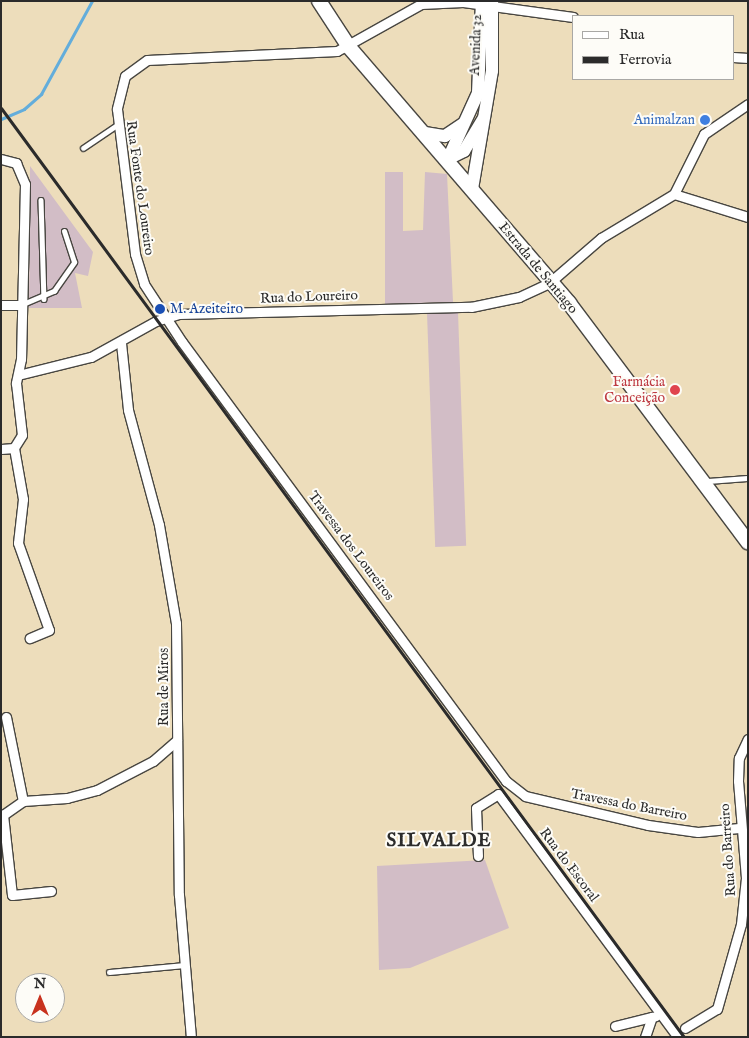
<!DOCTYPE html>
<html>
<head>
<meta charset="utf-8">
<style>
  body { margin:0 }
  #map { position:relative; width:749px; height:1038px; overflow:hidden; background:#edddbb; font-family:"IM FELL English",serif }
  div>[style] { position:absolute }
  .industrial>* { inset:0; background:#d2bdc6; transform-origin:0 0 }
  .stream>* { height:3px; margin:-1.5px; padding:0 1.5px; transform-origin:1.5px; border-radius:1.5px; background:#63addb }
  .roads { filter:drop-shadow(1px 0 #484641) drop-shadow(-1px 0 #484641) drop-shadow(0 1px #484641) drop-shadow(0 -1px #484641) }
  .lane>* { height:4.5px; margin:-2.25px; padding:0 2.25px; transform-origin:2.25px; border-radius:2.25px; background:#fff }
  .street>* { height:9px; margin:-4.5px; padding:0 4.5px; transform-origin:4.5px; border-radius:4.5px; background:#fff }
  .secondary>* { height:12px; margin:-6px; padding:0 6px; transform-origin:6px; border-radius:6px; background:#fff }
  .primary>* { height:14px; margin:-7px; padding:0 7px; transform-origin:7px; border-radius:7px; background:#fff }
  .rail>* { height:3px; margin:-1.5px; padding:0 1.5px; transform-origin:1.5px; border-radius:1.5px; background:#2b2b2b }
  .dots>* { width:14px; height:14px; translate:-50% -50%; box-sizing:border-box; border:2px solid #fdfcf7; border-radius:50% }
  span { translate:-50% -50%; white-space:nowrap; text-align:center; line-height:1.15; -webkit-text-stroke:4px #fdfcf7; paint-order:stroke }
  .street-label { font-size:14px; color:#2b2b2b }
  .shop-label { font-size:14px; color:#366cbe }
  .right { translate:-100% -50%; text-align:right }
  .transit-label { font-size:14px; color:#164399 }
  .left { translate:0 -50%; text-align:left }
  .health-label { font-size:14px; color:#be3a42 }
  .district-label { font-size:19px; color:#2b2b2b; font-weight:700; letter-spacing:1px }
  .frame { position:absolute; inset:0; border:2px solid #2b2b2b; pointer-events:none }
  .legend { position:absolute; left:572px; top:15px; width:162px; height:65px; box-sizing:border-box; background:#fdfcf7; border:1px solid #a9a8a5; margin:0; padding:6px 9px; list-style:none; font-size:15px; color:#2b2b2b }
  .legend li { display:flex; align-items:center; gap:10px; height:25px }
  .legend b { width:25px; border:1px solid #a9a8a5 }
  .north { position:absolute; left:15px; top:973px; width:50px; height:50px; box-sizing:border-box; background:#fdfcf7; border:1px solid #a9a8a5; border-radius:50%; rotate:0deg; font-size:14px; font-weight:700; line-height:20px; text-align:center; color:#2b2b2b }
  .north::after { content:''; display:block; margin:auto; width:18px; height:22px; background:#c8321e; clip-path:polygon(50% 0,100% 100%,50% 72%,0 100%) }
</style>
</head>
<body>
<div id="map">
  <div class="industrial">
    <i style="clip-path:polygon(30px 166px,93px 252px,88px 276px,75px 273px,82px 308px,29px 308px)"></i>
    <i style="clip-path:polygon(385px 172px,403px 172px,403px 231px,423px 230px,425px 172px,447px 174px,453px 302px,385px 304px)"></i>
    <i style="left:458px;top:312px;width:234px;height:31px;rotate:88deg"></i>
    <i style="clip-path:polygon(485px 860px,509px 928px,410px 968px,379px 970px,377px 866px)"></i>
  </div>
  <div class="stream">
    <i style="left:1px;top:119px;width:25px;rotate:-23deg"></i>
    <i style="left:24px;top:109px;width:23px;rotate:-41deg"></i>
    <i style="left:41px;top:94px;width:106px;rotate:-61.3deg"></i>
  </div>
  <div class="roads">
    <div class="lane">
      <i style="left:83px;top:148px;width:40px;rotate:-34deg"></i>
      <i style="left:41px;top:200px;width:99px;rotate:88.3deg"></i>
      <i style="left:23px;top:304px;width:34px;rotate:-23deg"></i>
      <i style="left:54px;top:291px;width:35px;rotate:-55deg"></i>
      <i style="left:74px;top:262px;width:32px;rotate:-108deg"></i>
      <i style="left:707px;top:481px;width:41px;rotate:-4.2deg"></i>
      <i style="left:109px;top:972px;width:76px;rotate:-5.3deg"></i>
    </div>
    <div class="street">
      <i style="left:573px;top:17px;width:111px;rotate:-172.2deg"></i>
      <i style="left:463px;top:2px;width:42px;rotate:177.3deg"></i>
      <i style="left:421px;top:4px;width:96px;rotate:150.8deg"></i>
      <i style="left:337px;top:51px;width:190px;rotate:177.3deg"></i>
      <i style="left:147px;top:60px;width:27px;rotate:144deg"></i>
      <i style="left:125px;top:76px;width:34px;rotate:104deg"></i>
      <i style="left:117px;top:109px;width:146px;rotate:82.9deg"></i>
      <i style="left:135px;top:254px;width:31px;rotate:73deg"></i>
      <i style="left:144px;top:284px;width:69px;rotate:56.8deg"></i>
      <i style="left:182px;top:342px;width:546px;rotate:53.57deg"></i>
      <i style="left:506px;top:781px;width:24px;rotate:38deg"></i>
      <i style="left:525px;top:796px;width:126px;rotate:13.3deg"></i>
      <i style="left:648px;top:825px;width:50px;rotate:8deg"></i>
      <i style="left:698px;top:832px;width:41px;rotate:-5.6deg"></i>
      <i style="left:733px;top:57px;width:15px;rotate:4deg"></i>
      <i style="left:1px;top:159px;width:16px;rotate:15deg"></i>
      <i style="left:16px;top:163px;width:23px;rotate:67deg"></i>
      <i style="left:25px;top:184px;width:175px;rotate:91.3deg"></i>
      <i style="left:21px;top:359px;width:25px;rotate:102deg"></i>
      <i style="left:16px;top:383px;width:52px;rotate:83.4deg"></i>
      <i style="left:22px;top:435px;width:15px;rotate:122deg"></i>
      <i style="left:674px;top:194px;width:67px;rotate:-63.4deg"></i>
      <i style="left:704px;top:134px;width:53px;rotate:-34.3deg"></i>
      <i style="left:1px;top:305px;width:20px"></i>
      <i style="left:121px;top:343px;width:67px;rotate:84deg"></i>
      <i style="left:128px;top:410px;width:119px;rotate:74.9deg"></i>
      <i style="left:159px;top:525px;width:99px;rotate:80.2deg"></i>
      <i style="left:176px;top:623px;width:272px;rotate:89.4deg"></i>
      <i style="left:179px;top:895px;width:143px;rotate:85.2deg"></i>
      <i style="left:18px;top:375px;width:75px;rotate:-13.9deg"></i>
      <i style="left:91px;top:357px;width:74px;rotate:-29deg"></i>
      <i style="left:156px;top:321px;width:24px;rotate:-17deg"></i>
      <i style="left:179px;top:314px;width:292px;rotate:-1.4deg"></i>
      <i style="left:471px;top:307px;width:49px;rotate:-11.8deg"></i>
      <i style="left:519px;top:297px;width:33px;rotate:-25deg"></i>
      <i style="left:549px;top:283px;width:69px;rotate:-40.9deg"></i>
      <i style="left:601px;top:238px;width:85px;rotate:-31.1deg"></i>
      <i style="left:674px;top:194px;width:77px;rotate:17.3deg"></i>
      <i style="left:14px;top:448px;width:52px;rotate:80deg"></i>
      <i style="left:23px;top:499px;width:44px;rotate:96.5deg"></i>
      <i style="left:18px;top:543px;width:92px;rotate:70.4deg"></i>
      <i style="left:49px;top:630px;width:21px;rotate:157deg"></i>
      <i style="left:1px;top:449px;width:13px;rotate:-4deg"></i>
      <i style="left:6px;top:717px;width:86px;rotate:78.6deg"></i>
      <i style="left:478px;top:856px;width:48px;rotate:-92.4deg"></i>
      <i style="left:476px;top:808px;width:26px;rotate:-32deg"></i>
      <i style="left:498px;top:794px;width:302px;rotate:53.5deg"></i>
      <i style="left:51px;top:891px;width:39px;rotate:174deg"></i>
      <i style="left:12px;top:895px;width:81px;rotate:-96.4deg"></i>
      <i style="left:3px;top:815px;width:24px;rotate:-35deg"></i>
      <i style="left:23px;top:801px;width:44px;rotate:-3.9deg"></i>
      <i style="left:67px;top:798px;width:31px;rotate:-15deg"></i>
      <i style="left:97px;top:790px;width:63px;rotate:-27.4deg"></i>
      <i style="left:153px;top:761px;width:32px;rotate:-41deg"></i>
      <i style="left:615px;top:1026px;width:38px;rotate:-14deg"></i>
      <i style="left:685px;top:1028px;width:37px;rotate:-31deg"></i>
      <i style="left:717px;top:1009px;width:88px;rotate:-74.2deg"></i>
      <i style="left:741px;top:924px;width:46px;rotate:-83.8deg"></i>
      <i style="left:746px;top:878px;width:97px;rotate:-94.7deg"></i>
      <i style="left:738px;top:781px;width:23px;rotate:-88deg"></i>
      <i style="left:739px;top:758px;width:21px;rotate:-65deg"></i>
      <i style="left:645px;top:1037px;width:21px;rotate:-71deg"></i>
      <i style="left:652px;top:1017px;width:4px;rotate:-14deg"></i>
    </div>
    <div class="secondary">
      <i style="left:482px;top:1px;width:92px;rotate:92.5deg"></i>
      <i style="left:478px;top:93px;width:72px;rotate:114.4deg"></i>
      <i style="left:448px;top:159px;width:18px;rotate:-27deg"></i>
      <i style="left:464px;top:151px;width:37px;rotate:-59deg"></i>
      <i style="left:425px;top:133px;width:20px;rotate:9deg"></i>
      <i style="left:445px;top:136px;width:22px;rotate:-34deg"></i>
      <i style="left:472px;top:189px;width:120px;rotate:-80.4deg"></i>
      <i style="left:492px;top:71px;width:70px;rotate:-90deg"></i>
    </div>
    <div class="primary">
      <i style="left:319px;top:1px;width:55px;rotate:56.9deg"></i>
      <i style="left:349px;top:47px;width:338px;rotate:49.3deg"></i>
      <i style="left:569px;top:303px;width:299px;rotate:53.2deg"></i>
    </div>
  </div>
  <div class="rail">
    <i style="left:1px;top:108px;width:1153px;rotate:53.68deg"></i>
  </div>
  <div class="dots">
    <i style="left:705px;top:120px;background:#3f7fe0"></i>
    <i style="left:160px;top:309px;background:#1a4fb4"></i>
    <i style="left:675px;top:390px;background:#e0444e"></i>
  </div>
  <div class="street-label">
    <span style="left:476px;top:45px;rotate:-88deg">Avenida 32</span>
    <span style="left:140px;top:188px;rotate:82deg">Rua Fonte do Loureiro</span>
    <span style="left:538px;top:268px;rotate:50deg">Estrada de Santiago</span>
    <span style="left:309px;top:297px;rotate:-2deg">Rua do Loureiro</span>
    <span style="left:351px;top:546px;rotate:53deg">Travessa dos Loureiros</span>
    <span style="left:164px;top:687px;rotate:-90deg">Rua de Miros</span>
    <span style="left:629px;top:805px;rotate:11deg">Travessa do Barreiro</span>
    <span style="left:728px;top:850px;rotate:-94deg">Rua do Barreiro</span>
    <span style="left:569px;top:865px;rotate:53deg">Rua do Escoral</span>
  </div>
  <div class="shop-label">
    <span class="right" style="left:695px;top:120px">Animalzan</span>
  </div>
  <div class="transit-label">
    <span class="left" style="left:170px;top:309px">M. Azeiteiro</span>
  </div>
  <div class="health-label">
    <span class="right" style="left:665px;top:390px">Farmácia<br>Conceição</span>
  </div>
  <div class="district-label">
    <span style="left:439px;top:842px">SILVALDE</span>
  </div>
  <div class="frame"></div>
  <ul class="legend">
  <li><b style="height:6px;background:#fff"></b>Rua</li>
  <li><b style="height:6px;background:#2b2b2b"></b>Ferrovia</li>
  </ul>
  <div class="north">N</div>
</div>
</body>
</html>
